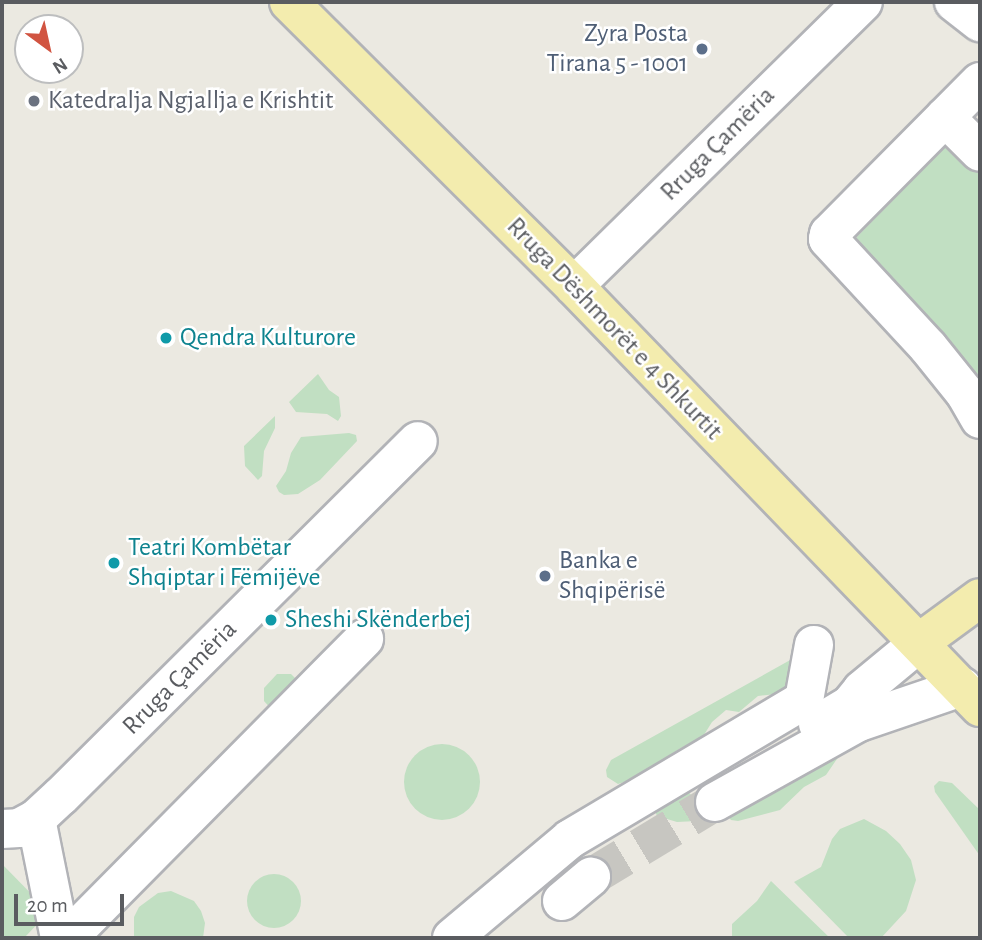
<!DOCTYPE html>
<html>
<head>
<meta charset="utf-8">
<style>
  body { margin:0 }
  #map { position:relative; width:982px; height:940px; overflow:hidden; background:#ebe9e1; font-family:"Alegreya Sans",sans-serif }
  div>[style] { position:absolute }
  .green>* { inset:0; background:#c1dfc2 }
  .round { border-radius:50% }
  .minor-tunnel>* { height:38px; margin-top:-19px; transform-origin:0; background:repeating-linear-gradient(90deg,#c7c6c1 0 38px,transparent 0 57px) }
  .roads { filter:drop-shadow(2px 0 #b2b3b7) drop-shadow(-2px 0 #b2b3b7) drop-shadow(0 2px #b2b3b7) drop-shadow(0 -2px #b2b3b7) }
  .minor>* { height:38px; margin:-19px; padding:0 19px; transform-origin:19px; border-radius:19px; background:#fff }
  .major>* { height:38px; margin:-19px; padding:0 19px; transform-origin:19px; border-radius:19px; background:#f3ecae }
  .dots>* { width:19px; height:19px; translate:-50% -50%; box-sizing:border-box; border:4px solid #fff; border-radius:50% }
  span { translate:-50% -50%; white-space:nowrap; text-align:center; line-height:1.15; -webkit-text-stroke:5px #fff; paint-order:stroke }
  .service-label { font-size:26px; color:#4e5e75 }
  .right { translate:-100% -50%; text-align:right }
  .left { translate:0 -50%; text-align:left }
  .worship-label { font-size:26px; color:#5b616d }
  .street-label { font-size:26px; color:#5a5c60 }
  .culture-label { font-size:26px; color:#0d838f }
  .frame { position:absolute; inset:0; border:4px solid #5a5c60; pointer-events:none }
  .north { position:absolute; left:14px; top:14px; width:70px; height:70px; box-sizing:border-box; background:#fff; border:2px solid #bdbebf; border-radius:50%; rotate:147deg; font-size:19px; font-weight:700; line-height:28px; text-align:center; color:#5a5c60 }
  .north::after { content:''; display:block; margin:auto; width:24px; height:32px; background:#d15441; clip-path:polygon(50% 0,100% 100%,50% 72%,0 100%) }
  .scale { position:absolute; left:14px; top:894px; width:110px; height:32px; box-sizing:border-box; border:4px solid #5a5c60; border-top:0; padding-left:9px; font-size:21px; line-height:24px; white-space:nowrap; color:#5a5c60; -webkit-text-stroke:5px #fff; paint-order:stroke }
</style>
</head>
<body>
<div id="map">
  <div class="green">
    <i style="clip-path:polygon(948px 143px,980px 171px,980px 390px,848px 246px)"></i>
    <i style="clip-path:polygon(318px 374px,329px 390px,339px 397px,341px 416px,338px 421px,327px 414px,296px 412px,289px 402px)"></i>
    <i style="clip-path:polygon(275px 416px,275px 428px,264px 451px,262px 476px,258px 480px,245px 466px,244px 446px)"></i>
    <i style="clip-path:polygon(349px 433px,356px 435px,357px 441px,320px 480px,298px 494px,284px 495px,279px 492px,276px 486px,286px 471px,291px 453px,301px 437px)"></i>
    <i style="clip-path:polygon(801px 654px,787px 687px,777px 694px,758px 696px,739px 712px,726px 710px,712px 722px,702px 738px,679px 749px,637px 778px,618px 784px,607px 777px,606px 770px,611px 760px)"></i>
    <i style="clip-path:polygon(277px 674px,291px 674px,301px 684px,272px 710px,264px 701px,264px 688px)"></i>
    <i class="round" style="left:404px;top:744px;width:76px;height:76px"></i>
    <i style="clip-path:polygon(841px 753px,826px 775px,804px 787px,780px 810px,738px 821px,731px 820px,722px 809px)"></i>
    <i style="clip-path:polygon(939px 781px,952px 783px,980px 810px,980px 856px,935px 792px,934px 786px)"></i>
    <i style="clip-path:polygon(681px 785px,717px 820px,677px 822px,657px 816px,655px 811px)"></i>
    <i style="clip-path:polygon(864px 819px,886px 831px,900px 844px,911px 860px,916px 880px,906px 911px,881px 938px,849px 938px,794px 882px,821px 867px,832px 839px,840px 829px)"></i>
    <i style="clip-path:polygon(2px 864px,49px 912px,24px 938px,2px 938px)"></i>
    <i class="round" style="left:247px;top:874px;width:54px;height:54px"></i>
    <i style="clip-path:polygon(771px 881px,830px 938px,732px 938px,732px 924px,757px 901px)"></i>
    <i style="clip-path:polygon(171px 891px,194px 901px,201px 911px,205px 923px,203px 938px,134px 938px,134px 917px,139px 907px,158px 893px)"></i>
  </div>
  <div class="minor-tunnel">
    <i style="left:591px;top:877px;width:145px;rotate:-31.2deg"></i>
  </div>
  <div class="roads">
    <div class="minor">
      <i style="left:954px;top:2px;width:33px;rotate:38deg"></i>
      <i style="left:980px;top:82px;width:214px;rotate:134.8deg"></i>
      <i style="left:829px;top:234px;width:5px;rotate:101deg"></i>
      <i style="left:828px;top:239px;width:147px;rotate:47.2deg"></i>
      <i style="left:928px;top:347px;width:59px;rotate:51.2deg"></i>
      <i style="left:965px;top:393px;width:30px;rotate:60deg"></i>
      <i style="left:945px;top:117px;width:49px;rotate:45deg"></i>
      <i style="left:574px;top:286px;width:405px;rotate:-44.5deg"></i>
      <i style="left:818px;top:724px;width:37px;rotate:-31deg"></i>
      <i style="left:850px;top:705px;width:19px;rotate:-51deg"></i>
      <i style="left:862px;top:690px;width:75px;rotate:-39.6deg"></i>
      <i style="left:715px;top:802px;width:165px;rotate:-29.1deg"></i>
      <i style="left:859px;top:722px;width:109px;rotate:-18.8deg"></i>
      <i style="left:36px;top:819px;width:121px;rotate:78.6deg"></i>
      <i style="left:2px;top:829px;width:17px;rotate:-3deg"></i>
      <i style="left:19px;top:828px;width:19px;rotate:-28deg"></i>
      <i style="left:36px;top:819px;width:34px;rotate:-43deg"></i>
      <i style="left:61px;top:796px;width:503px;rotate:-44.84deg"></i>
      <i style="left:562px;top:901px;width:38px;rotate:-40deg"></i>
      <i style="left:68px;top:938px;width:421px;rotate:-45.3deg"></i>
      <i style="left:452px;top:938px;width:154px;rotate:-40deg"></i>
      <i style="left:570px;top:839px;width:272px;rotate:-30.7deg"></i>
      <i style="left:804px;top:700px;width:56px;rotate:-79.7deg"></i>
    </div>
    <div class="major">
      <i style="left:289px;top:2px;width:402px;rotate:44.9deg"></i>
      <i style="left:574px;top:286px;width:585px;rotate:46.04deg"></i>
      <i style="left:920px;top:642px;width:74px;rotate:-36.3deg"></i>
    </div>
  </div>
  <div class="dots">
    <i style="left:702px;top:49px;background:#5c6f8a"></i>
    <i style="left:34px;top:101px;background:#6b7280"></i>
    <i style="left:166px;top:338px;background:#0f9aa8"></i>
    <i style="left:114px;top:563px;background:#0f9aa8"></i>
    <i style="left:545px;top:576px;background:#5c6f8a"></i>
    <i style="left:271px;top:620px;background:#0f9aa8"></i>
  </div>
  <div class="service-label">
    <span class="right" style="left:688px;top:49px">Zyra Posta<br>Tirana 5 - 1001</span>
    <span class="left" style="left:559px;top:576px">Banka e<br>Shqipërisë</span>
  </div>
  <div class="worship-label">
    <span class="left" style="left:48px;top:101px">Katedralja Ngjallja e Krishtit</span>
  </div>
  <div class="street-label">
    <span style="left:718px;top:144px;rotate:-45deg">Rruga Çamëria</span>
    <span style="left:614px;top:329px;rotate:46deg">Rruga Dëshmorët e 4 Shkurtit</span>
    <span style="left:180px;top:678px;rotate:-45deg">Rruga Çamëria</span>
  </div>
  <div class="culture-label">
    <span class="left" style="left:180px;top:338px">Qendra Kulturore</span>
    <span class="left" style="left:128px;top:563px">Teatri Kombëtar<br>Shqiptar i Fëmijëve</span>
    <span class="left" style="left:285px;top:620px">Sheshi Skënderbej</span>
  </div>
  <div class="frame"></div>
  <div class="north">N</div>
  <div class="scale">20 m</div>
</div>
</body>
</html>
